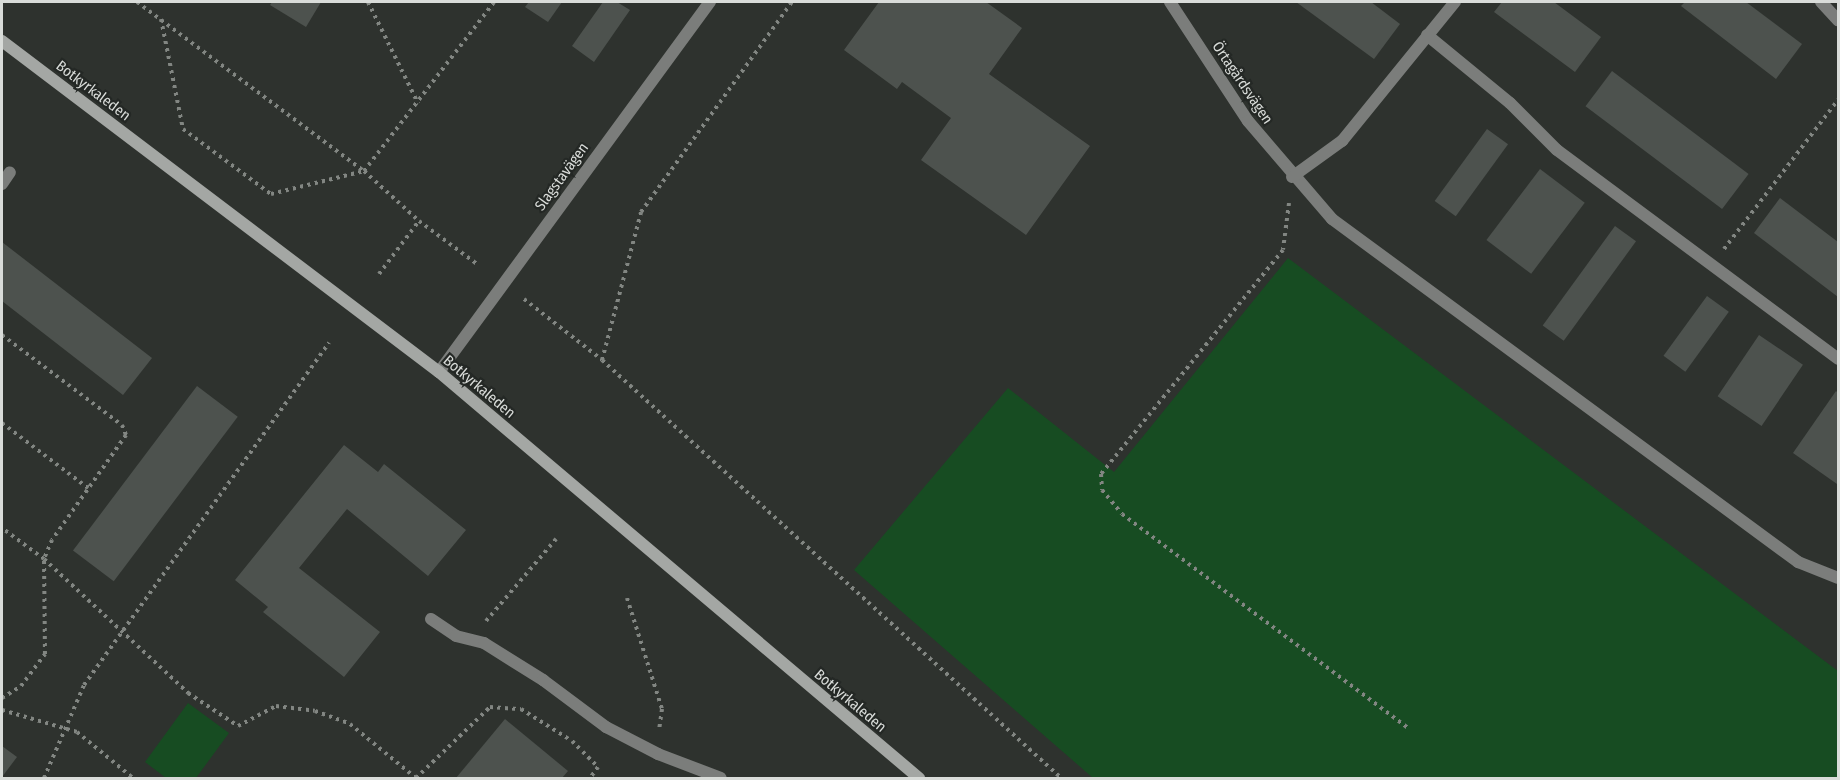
<!DOCTYPE html>
<html>
<head>
<meta charset="utf-8">
<style>
  body { margin:0 }
  #map { position:relative; width:1840px; height:780px; overflow:hidden; background:#2e322e; font-family:"Fira Sans Condensed",sans-serif }
  div>[style] { position:absolute }
  .green>* { inset:0; background:#174c22 }
  .building>* { inset:0; background:#4d524e; transform-origin:0 0 }
  .path>* { height:4px; margin-top:-2px; transform-origin:0; background:repeating-linear-gradient(90deg,#828682 0 3px,transparent 0 7.5px) }
  .service>* { height:12px; margin:-6px; padding:0 6px; transform-origin:6px; border-radius:6px; background:#7b7d7b }
  .minor>* { height:12px; margin:-6px; padding:0 6px; transform-origin:6px; border-radius:6px; background:#7b7d7b }
  .tertiary>* { height:12px; margin:-6px; padding:0 6px; transform-origin:6px; border-radius:6px; background:#7b7d7b }
  .secondary>* { height:12px; margin:-6px; padding:0 6px; transform-origin:6px; border-radius:6px; background:#a4a7a4 }
  span { translate:-50% -50%; white-space:nowrap; text-align:center; line-height:1.15; -webkit-text-stroke:4.5px #242825; paint-order:stroke }
  .street-label { font-size:15px; color:#d9dcd9 }
  .frame { position:absolute; inset:0; border:3px solid #d9dcd9; pointer-events:none }
</style>
</head>
<body>
<div id="map">
  <div class="green">
    <i style="clip-path:polygon(1288px 258px,1838px 671px,1838px 778px,1093px 778px,854px 570px,1008px 388px,1114px 472px)"></i>
    <i style="clip-path:polygon(188px 703px,229px 733px,196px 778px,166px 778px,145px 762px)"></i>
  </div>
  <div class="building">
    <i style="clip-path:polygon(272px 2px,321px 2px,306px 27px,270px 5px)"></i>
    <i style="clip-path:polygon(529px 2px,562px 2px,548px 22px,525px 7px)"></i>
    <i style="clip-path:polygon(603px 2px,617px 2px,630px 10px,594px 62px,572px 46px)"></i>
    <i style="clip-path:polygon(879px 2px,986px 2px,1022px 28px,989px 74px,1090px 146px,1026px 235px,921px 160px,951px 118px,902px 82px,897px 89px,844px 50px)"></i>
    <i style="clip-path:polygon(1296px 2px,1371px 2px,1400px 24px,1374px 59px)"></i>
    <i style="clip-path:polygon(1502px 2px,1554px 2px,1601px 37px,1575px 72px,1494px 12px)"></i>
    <i style="clip-path:polygon(1685px 2px,1746px 2px,1802px 44px,1776px 79px,1681px 6px)"></i>
    <i style="left:1612px;top:71px;width:171px;height:44px;rotate:37deg"></i>
    <i style="left:1487px;top:129px;width:26px;height:89px;rotate:36deg"></i>
    <i style="left:1540px;top:169px;width:56px;height:89px;rotate:37deg"></i>
    <i style="clip-path:polygon(1780px 198px,1838px 242px,1838px 297px,1754px 233px)"></i>
    <i style="left:1615px;top:226px;width:26px;height:123px;rotate:36deg"></i>
    <i style="clip-path:polygon(2px 242px,152px 358px,123px 395px,2px 301px)"></i>
    <i style="left:1707px;top:296px;width:27px;height:74px;rotate:36deg"></i>
    <i style="left:1759px;top:335px;width:53px;height:74px;rotate:34deg"></i>
    <i style="left:197px;top:386px;width:51px;height:206px;rotate:37deg"></i>
    <i style="clip-path:polygon(1836px 391px,1838px 393px,1837px 484px,1793px 453px)"></i>
    <i style="clip-path:polygon(344px 445px,378px 472px,384px 464px,466px 530px,428px 576px,347px 509px,299px 568px,380px 632px,344px 677px,263px 612px,268px 607px,235px 580px)"></i>
    <i style="clip-path:polygon(505px 719px,568px 771px,562px 778px,456px 778px)"></i>
    <i style="clip-path:polygon(2px 746px,17px 757px,2px 777px)"></i>
  </div>
  <div class="path">
    <i style="left:137px;top:2px;width:283px;rotate:36.7deg"></i>
    <i style="left:364px;top:171px;width:74px;rotate:42.3deg"></i>
    <i style="left:419px;top:221px;width:72px;rotate:36.6deg"></i>
    <i style="left:368px;top:2px;width:113px;rotate:63.7deg"></i>
    <i style="left:161px;top:19px;width:112px;rotate:78.7deg"></i>
    <i style="left:183px;top:129px;width:109px;rotate:36.5deg"></i>
    <i style="left:271px;top:194px;width:96px;rotate:-13.9deg"></i>
    <i style="left:364px;top:171px;width:213px;rotate:-52.4deg"></i>
    <i style="left:1289px;top:203px;width:47px;rotate:97.3deg"></i>
    <i style="left:1283px;top:250px;width:289px;rotate:129.1deg"></i>
    <i style="left:1101px;top:474px;width:16px;rotate:86deg"></i>
    <i style="left:1102px;top:490px;width:31px;rotate:50deg"></i>
    <i style="left:1122px;top:514px;width:357px;rotate:36.8deg"></i>
    <i style="left:1724px;top:249px;width:188px;rotate:-52.6deg"></i>
    <i style="left:379px;top:274px;width:66px;rotate:-53deg"></i>
    <i style="left:524px;top:299px;width:99px;rotate:38deg"></i>
    <i style="left:602px;top:360px;width:621px;rotate:42.32deg"></i>
    <i style="left:2px;top:335px;width:150px;rotate:36.9deg"></i>
    <i style="left:122px;top:425px;width:11px;rotate:68deg"></i>
    <i style="left:126px;top:435px;width:128px;rotate:125.2deg"></i>
    <i style="left:52px;top:540px;width:21px;rotate:113deg"></i>
    <i style="left:44px;top:559px;width:52px;rotate:-143.6deg"></i>
    <i style="left:602px;top:360px;width:153px;rotate:-75.2deg"></i>
    <i style="left:641px;top:212px;width:259px;rotate:-54.3deg"></i>
    <i style="left:2px;top:423px;width:108px;rotate:37.1deg"></i>
    <i style="left:627px;top:598px;width:116px;rotate:72.5deg"></i>
    <i style="left:662px;top:709px;width:22px;rotate:98deg"></i>
    <i style="left:486px;top:621px;width:108px;rotate:-49.5deg"></i>
    <i style="left:2px;top:698px;width:22px;rotate:-32deg"></i>
    <i style="left:21px;top:686px;width:40px;rotate:-53deg"></i>
    <i style="left:45px;top:654px;width:95px;rotate:-90.6deg"></i>
    <i style="left:44px;top:559px;width:197px;rotate:42.9deg"></i>
    <i style="left:188px;top:693px;width:60px;rotate:33.4deg"></i>
    <i style="left:238px;top:726px;width:43px;rotate:-27.8deg"></i>
    <i style="left:276px;top:706px;width:39px;rotate:7deg"></i>
    <i style="left:315px;top:711px;width:37px;rotate:20deg"></i>
    <i style="left:350px;top:724px;width:85px;rotate:39.3deg"></i>
    <i style="left:416px;top:778px;width:103px;rotate:-43.8deg"></i>
    <i style="left:490px;top:707px;width:31px;rotate:4deg"></i>
    <i style="left:521px;top:709px;width:60px;rotate:32.1deg"></i>
    <i style="left:572px;top:741px;width:37px;rotate:45deg"></i>
    <i style="left:598px;top:767px;width:14px;rotate:126deg"></i>
    <i style="left:2px;top:710px;width:78px;rotate:16.3deg"></i>
    <i style="left:77px;top:732px;width:72px;rotate:39.4deg"></i>
    <i style="left:44px;top:778px;width:101px;rotate:-66.7deg"></i>
    <i style="left:84px;top:685px;width:421px;rotate:-54.4deg"></i>
  </div>
  <div class="service">
    <i style="left:2px;top:184px;width:14px;rotate:-56deg"></i>
    <i style="left:431px;top:619px;width:30px;rotate:34deg"></i>
    <i style="left:456px;top:636px;width:29px;rotate:14deg"></i>
    <i style="left:484px;top:643px;width:70px;rotate:32.1deg"></i>
    <i style="left:543px;top:680px;width:79px;rotate:36.7deg"></i>
    <i style="left:606px;top:727px;width:59px;rotate:27.4deg"></i>
    <i style="left:658px;top:754px;width:67px;rotate:20.9deg"></i>
  </div>
  <div class="minor">
    <i style="left:1170px;top:2px;width:142px;rotate:56.8deg"></i>
    <i style="left:1248px;top:121px;width:129px;rotate:49.4deg"></i>
    <i style="left:1332px;top:219px;width:579px;rotate:36.35deg"></i>
    <i style="left:1798px;top:562px;width:43px;rotate:21.8deg"></i>
    <i style="left:1821px;top:2px;width:25px;rotate:47deg"></i>
    <i style="left:1427px;top:35px;width:107px;rotate:39.3deg"></i>
    <i style="left:1510px;top:103px;width:66px;rotate:45deg"></i>
    <i style="left:1557px;top:150px;width:350px;rotate:36.6deg"></i>
    <i style="left:1292px;top:177px;width:62px;rotate:-35.8deg"></i>
    <i style="left:1342px;top:141px;width:179px;rotate:-50.9deg"></i>
  </div>
  <div class="tertiary">
    <i style="left:439px;top:372px;width:459px;rotate:-53.8deg"></i>
  </div>
  <div class="secondary">
    <i style="left:2px;top:41px;width:548px;rotate:37.14deg"></i>
    <i style="left:439px;top:372px;width:629px;rotate:40.23deg"></i>
  </div>
  <div class="street-label">
    <span style="left:1242px;top:83px;rotate:56deg">Örtagårdsvägen</span>
    <span style="left:93px;top:91px;rotate:37deg">Botkyrkaleden</span>
    <span style="left:562px;top:177px;rotate:-54deg">Slagstavägen</span>
    <span style="left:479px;top:387px;rotate:40deg">Botkyrkaleden</span>
    <span style="left:850px;top:701px;rotate:40deg">Botkyrkaleden</span>
  </div>
  <div class="frame"></div>
</div>
</body>
</html>
